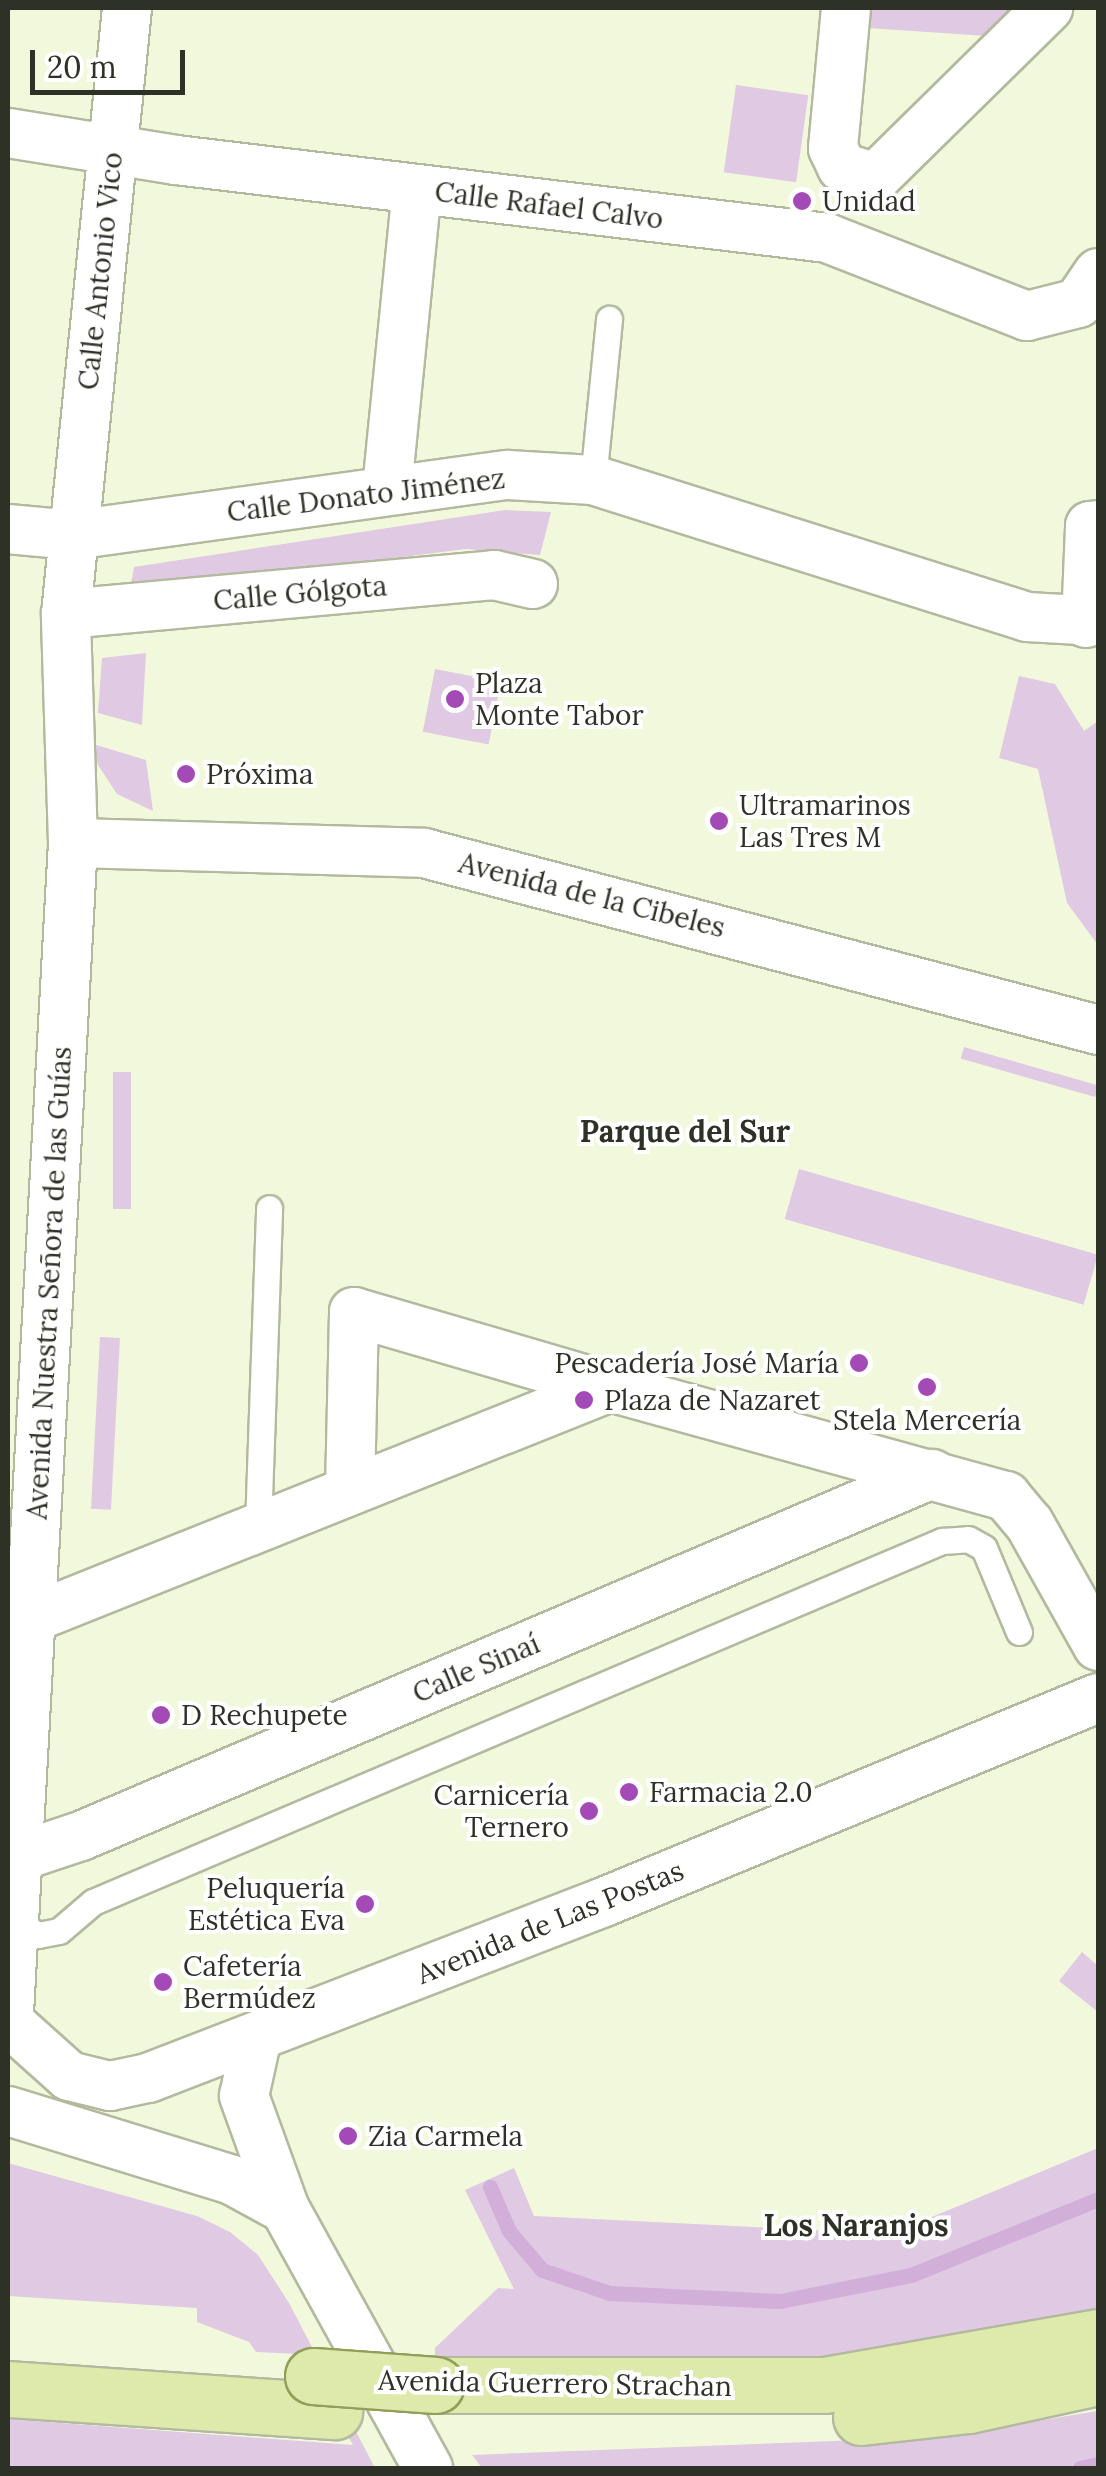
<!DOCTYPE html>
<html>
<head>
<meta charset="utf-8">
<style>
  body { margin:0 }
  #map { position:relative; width:1106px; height:2476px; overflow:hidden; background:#f2f8dc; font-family:Lora,serif }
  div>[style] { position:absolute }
  .green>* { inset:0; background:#dfc9e3; transform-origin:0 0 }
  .stream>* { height:15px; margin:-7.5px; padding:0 7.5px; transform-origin:7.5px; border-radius:7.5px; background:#d1afd8 }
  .roads { filter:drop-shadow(2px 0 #b3b99e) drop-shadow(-2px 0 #b3b99e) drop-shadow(0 2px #b3b99e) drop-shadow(0 -2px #b3b99e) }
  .service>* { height:25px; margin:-12.5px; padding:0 12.5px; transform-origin:12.5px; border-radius:12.5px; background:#fff }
  .minor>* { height:48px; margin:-24px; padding:0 24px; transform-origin:24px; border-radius:24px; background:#fff }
  .primary>* { height:55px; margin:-27.5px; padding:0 27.5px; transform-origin:27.5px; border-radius:27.5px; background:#dee9ac }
  .bridges { filter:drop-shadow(2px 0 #929f59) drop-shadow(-2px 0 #929f59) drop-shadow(0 2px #929f59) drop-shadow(0 -2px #929f59) }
  .primary-bridge>* { height:55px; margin:-27.5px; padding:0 27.5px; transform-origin:27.5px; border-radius:27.5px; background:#dee9ac }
  .dots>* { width:28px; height:28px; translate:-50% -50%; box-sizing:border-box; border:5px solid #fff; border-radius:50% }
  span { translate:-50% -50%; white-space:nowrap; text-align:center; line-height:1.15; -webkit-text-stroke:8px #fff; paint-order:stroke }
  .poi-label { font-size:28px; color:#2e3126 }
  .left { translate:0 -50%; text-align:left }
  .right { translate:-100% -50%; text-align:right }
  .street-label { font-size:28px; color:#2e3126 }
  .neighbourhood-label { font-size:30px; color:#2e3126; font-weight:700 }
  .frame { position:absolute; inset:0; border:10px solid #2e3126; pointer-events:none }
  .scale { position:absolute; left:30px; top:50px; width:155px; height:45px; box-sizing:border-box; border:5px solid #2e3126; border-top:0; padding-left:12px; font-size:30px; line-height:35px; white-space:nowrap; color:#2e3126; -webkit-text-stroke:8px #fff; paint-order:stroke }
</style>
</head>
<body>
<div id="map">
  <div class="green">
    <i style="clip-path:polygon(870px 8px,1015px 8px,987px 36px,868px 28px)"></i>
    <i style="left:736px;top:85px;width:73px;height:88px;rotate:8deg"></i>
    <i style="clip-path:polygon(505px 510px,551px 512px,540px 555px,466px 549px,137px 590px,131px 584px,134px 567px)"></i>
    <i style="clip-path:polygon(146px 653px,142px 725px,98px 713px,102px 658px)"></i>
    <i style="left:435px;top:669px;width:67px;height:64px;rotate:11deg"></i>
    <i style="clip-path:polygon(1019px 676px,1055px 684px,1084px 731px,1098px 721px,1098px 945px,1067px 903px,1038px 769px,999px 758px)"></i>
    <i style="clip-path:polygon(93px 744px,146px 760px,153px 811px,117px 794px,98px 765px)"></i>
    <i style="left:964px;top:1047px;width:140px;height:12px;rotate:16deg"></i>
    <i style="left:113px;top:1072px;width:18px;height:137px"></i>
    <i style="left:799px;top:1169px;width:311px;height:52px;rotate:16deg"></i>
    <i style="left:100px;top:1337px;width:20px;height:172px;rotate:3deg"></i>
    <i style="clip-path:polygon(1082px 1952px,1098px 1966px,1098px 2012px,1059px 1981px)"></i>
    <i style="clip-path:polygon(1098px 2148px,1098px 2318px,890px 2353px,684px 2369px,435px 2359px,435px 2348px,498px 2288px,514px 2289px,465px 2190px,514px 2168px,534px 2216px,891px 2234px)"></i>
    <i style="clip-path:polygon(8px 2163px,197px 2216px,230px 2232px,258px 2255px,289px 2303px,375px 2468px,8px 2468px,8px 2419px,353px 2445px,300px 2354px,256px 2352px,249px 2342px,197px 2322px,197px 2308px,8px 2296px)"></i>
    <i style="clip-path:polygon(1098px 2411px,1098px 2468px,482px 2468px,472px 2455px,938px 2437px)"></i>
  </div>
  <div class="stream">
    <i style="left:490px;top:2187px;width:48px;rotate:66.6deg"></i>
    <i style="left:509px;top:2231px;width:51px;rotate:49.8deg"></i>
    <i style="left:542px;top:2270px;width:72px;rotate:18.7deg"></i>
    <i style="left:610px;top:2293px;width:170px;rotate:2.7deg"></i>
    <i style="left:780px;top:2301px;width:134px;rotate:-11.2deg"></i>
    <i style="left:911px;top:2275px;width:202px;rotate:-22.1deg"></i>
    <i style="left:1080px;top:2468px;width:18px;rotate:-13deg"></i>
  </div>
  <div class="roads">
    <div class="service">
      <i style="left:593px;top:480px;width:162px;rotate:-84.3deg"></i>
      <i style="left:258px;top:1527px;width:319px;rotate:-88deg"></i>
      <i style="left:14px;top:1921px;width:28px;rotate:30deg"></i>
      <i style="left:38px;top:1935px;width:21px;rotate:-11deg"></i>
      <i style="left:59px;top:1931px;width:45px;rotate:-40.5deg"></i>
      <i style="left:93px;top:1902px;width:923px;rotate:-23.04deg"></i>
      <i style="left:942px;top:1541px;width:26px;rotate:-4deg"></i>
      <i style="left:968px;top:1539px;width:18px;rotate:29deg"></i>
      <i style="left:984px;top:1548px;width:91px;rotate:67.4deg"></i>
    </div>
    <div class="minor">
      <i style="left:846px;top:8px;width:141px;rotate:95.3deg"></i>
      <i style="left:833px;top:148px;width:21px;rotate:65deg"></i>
      <i style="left:842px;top:167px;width:35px;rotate:18deg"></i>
      <i style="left:875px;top:178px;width:243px;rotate:-44.5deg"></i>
      <i style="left:8px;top:133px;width:170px;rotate:9.1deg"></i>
      <i style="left:176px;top:160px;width:656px;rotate:6.83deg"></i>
      <i style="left:827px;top:238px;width:215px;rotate:21.3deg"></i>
      <i style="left:1027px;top:316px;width:53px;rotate:-14.3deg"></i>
      <i style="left:1078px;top:303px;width:36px;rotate:-56deg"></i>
      <i style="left:387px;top:489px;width:301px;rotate:-84.3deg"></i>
      <i style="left:8px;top:529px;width:65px;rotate:5.3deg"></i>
      <i style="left:73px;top:535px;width:439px;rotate:-7.9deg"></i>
      <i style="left:508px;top:475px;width:85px;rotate:3.4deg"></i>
      <i style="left:593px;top:480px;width:455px;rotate:17.5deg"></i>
      <i style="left:1027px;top:617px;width:71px;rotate:3.2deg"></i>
      <i style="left:66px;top:614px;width:430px;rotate:-5.2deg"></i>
      <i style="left:494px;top:575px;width:40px;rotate:13deg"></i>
      <i style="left:1086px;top:623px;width:97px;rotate:-87.6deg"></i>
      <i style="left:1090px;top:526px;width:8px;rotate:-7deg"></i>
      <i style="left:73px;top:843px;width:351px;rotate:1.6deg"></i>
      <i style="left:424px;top:853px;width:697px;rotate:14.71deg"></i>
      <i style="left:350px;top:1490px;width:178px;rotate:-88.7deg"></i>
      <i style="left:354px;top:1312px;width:267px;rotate:16.3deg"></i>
      <i style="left:32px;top:1618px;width:622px;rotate:-21.78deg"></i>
      <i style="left:610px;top:1387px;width:411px;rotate:15.4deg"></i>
      <i style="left:1006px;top:1496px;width:35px;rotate:50deg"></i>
      <i style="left:1029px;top:1523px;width:141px;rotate:60.7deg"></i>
      <i style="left:18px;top:1857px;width:66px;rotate:-18.4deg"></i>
      <i style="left:81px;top:1836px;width:925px;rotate:-23.04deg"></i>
      <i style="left:10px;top:2023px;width:79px;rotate:41.9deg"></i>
      <i style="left:69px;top:2076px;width:42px;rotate:13.7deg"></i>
      <i style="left:110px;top:2086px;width:39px;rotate:-12deg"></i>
      <i style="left:148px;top:2078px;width:489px;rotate:-21.1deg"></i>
      <i style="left:604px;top:1902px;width:534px;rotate:-22.44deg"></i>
      <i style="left:8px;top:2031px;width:1190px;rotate:-86.87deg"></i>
      <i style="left:73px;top:843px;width:229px;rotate:-91.8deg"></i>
      <i style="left:66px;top:614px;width:609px;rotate:-84.25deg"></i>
      <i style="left:257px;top:2037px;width:60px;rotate:102.4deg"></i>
      <i style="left:244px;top:2096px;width:120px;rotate:70.1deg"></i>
      <i style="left:285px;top:2209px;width:296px;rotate:61.1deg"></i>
      <i style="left:8px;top:2111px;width:234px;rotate:17.1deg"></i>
      <i style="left:232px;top:2180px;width:60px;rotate:28.7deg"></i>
    </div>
    <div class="primary">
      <i style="left:436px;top:2385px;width:388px"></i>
      <i style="left:824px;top:2385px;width:278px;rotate:-9.9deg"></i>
      <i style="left:8px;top:2389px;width:327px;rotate:3.9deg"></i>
      <i style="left:861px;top:2417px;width:108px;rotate:-6.4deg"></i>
      <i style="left:968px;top:2405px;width:133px;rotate:-12.2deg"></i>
    </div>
  </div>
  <div class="bridges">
    <div class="primary-bridge">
      <i style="left:313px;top:2376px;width:123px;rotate:4.2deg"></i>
    </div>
  </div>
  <div class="dots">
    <i style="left:802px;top:201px;background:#a34ab6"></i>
    <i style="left:455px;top:699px;background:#a34ab6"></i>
    <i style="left:186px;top:774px;background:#a34ab6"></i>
    <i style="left:719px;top:821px;background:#a34ab6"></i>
    <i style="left:859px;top:1363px;background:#a34ab6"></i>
    <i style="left:927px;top:1387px;background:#a34ab6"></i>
    <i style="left:584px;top:1400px;background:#a34ab6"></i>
    <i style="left:161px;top:1715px;background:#a34ab6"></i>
    <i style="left:629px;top:1792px;background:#a34ab6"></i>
    <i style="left:589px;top:1811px;background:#a34ab6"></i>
    <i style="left:365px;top:1904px;background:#a34ab6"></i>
    <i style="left:163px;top:1982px;background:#a34ab6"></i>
    <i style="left:348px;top:2136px;background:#a34ab6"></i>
  </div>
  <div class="poi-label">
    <span class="left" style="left:822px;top:201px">Unidad</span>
    <span class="left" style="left:475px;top:699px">Plaza<br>Monte Tabor</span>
    <span class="left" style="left:206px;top:774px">Próxima</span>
    <span class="left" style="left:739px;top:821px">Ultramarinos<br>Las Tres M</span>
    <span class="right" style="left:839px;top:1363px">Pescadería José María</span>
    <span class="left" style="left:604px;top:1400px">Plaza de Nazaret</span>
    <span style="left:927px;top:1420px">Stela Mercería</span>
    <span class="left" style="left:181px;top:1715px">D Rechupete</span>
    <span class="left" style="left:649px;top:1792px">Farmacia 2.0</span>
    <span class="right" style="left:569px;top:1811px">Carnicería<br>Ternero</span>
    <span class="right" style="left:345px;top:1904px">Peluquería<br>Estética Eva</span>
    <span class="left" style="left:183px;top:1982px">Cafetería<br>Bermúdez</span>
    <span class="left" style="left:368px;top:2136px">Zia Carmela</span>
  </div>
  <div class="street-label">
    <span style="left:549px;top:205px;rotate:7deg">Calle Rafael Calvo</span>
    <span style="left:100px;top:271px;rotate:-84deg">Calle Antonio Vico</span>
    <span style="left:366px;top:495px;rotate:-7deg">Calle Donato Jiménez</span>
    <span style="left:300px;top:593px;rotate:-5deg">Calle Gólgota</span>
    <span style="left:592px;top:895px;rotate:14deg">Avenida de la Cibeles</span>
    <span style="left:49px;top:1283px;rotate:-87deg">Avenida Nuestra Señora de las Guías</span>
    <span style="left:476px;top:1668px;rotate:-23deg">Calle Sinaí</span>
    <span style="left:550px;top:1922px;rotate:-22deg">Avenida de Las Postas</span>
    <span style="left:555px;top:2383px;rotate:1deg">Avenida Guerrero Strachan</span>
  </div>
  <div class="neighbourhood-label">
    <span style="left:685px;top:1131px">Parque del Sur</span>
    <span style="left:856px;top:2225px">Los Naranjos</span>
  </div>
  <div class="frame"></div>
  <div class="scale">20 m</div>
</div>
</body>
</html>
